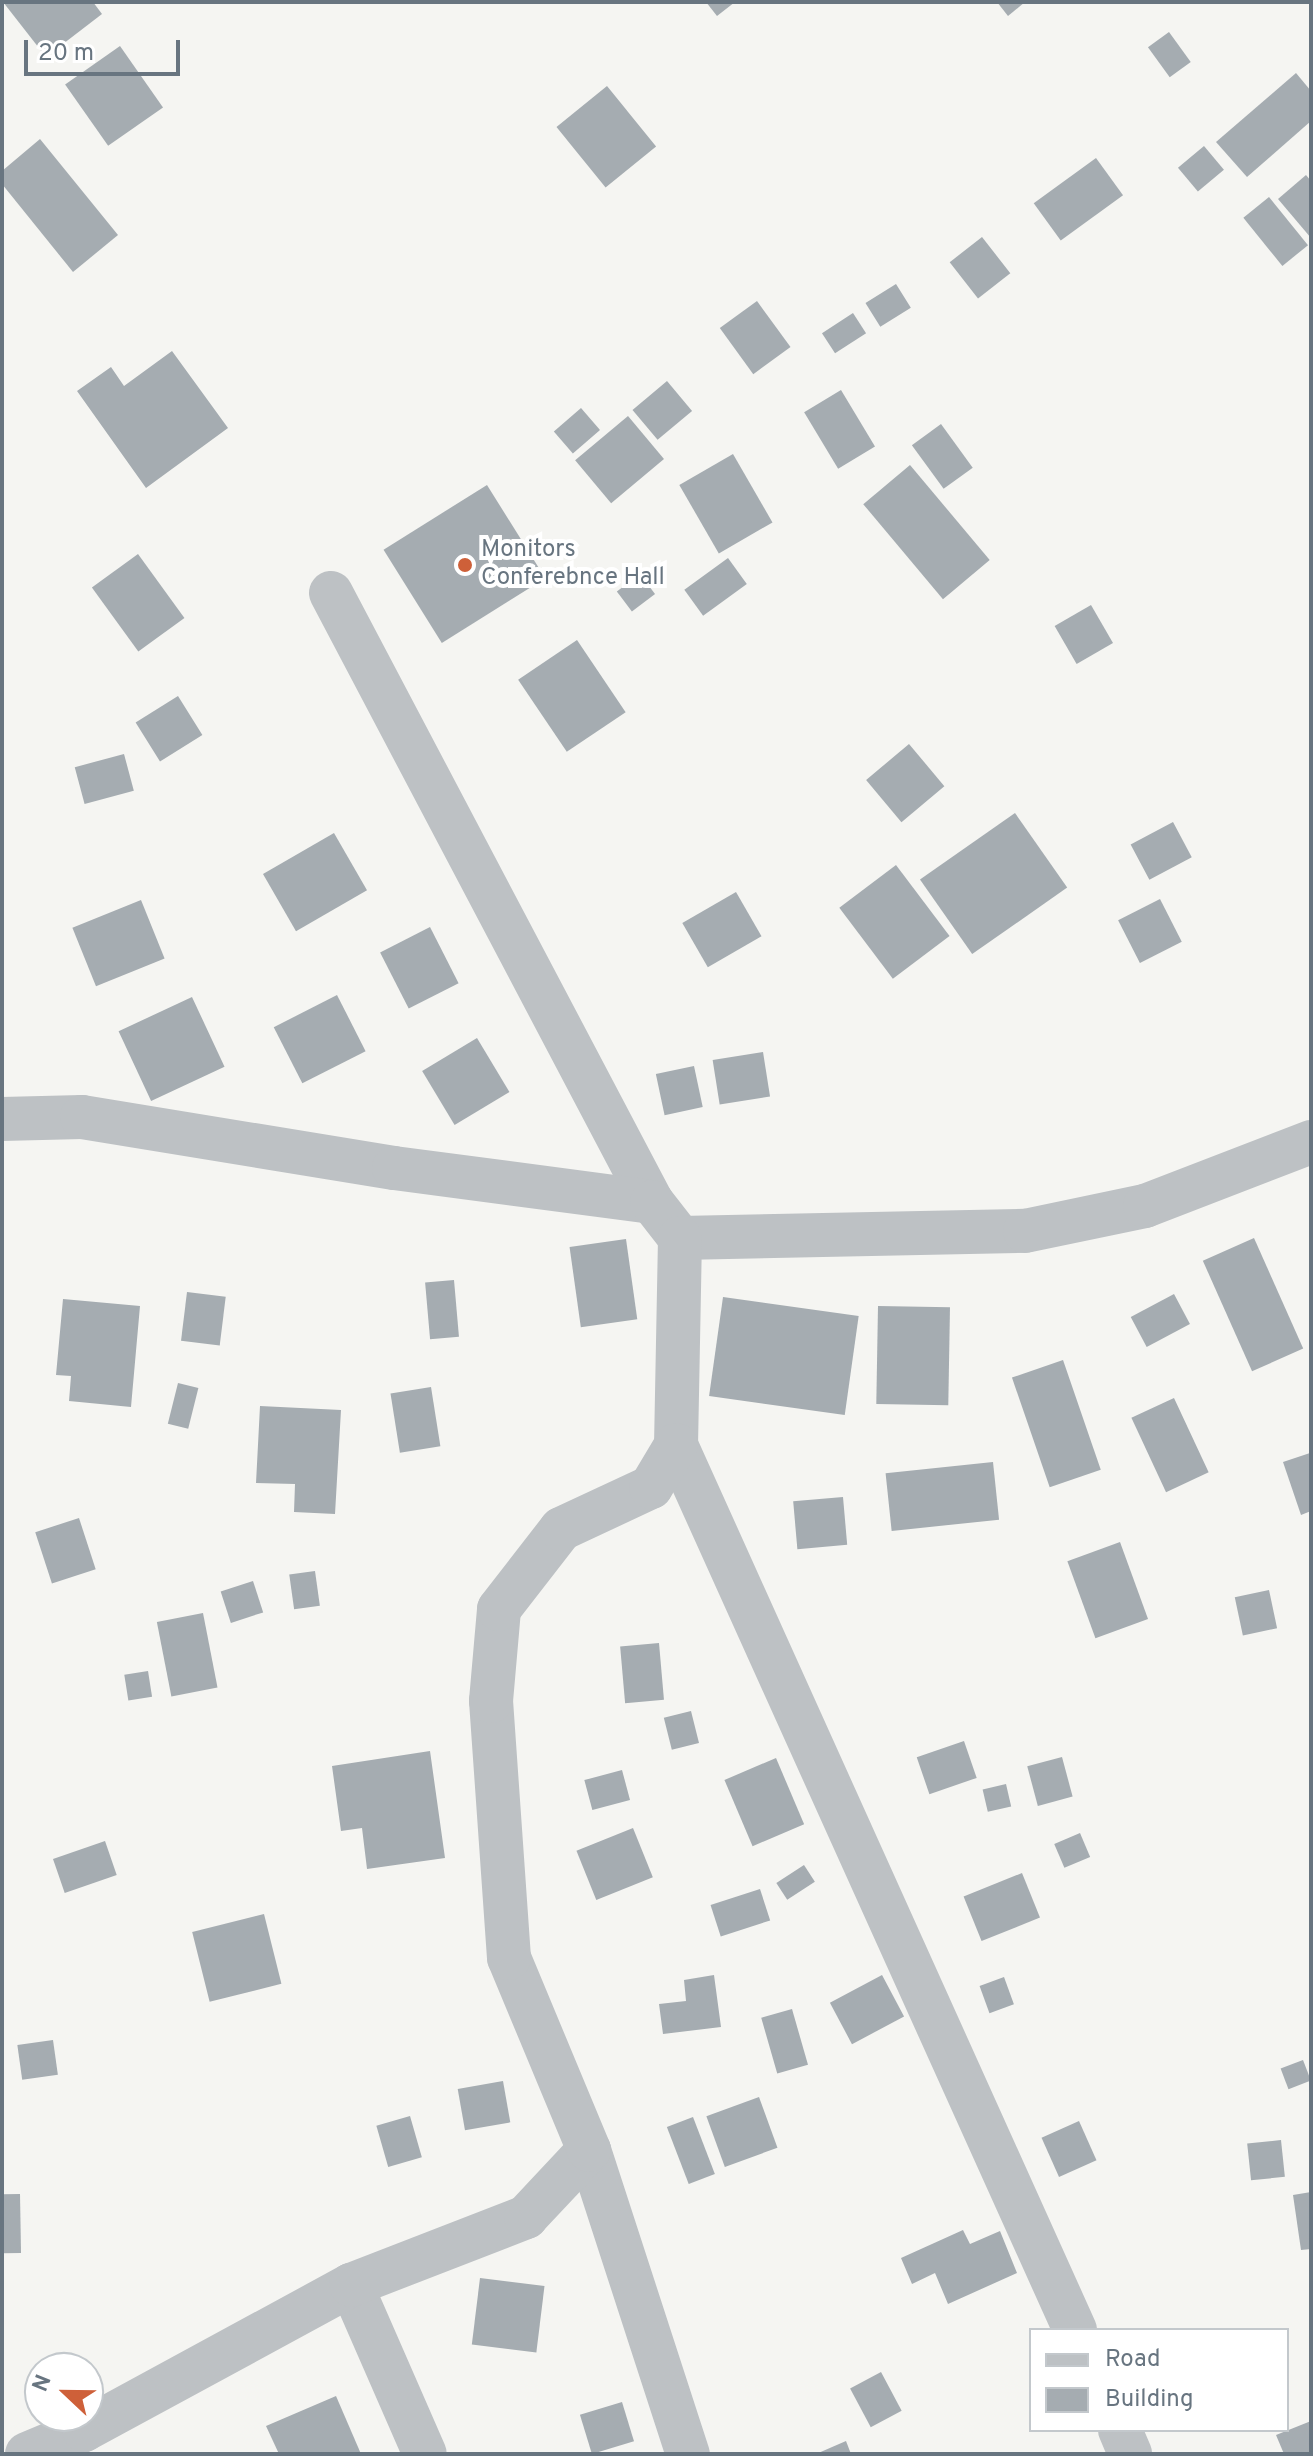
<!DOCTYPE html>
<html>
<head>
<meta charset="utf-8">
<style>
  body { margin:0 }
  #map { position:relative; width:1313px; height:2456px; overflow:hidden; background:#f5f5f2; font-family:Overpass,sans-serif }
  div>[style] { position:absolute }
  .building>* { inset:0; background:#a5acb1; transform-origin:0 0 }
  .street>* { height:44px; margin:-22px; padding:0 22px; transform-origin:22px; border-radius:22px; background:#bdc1c4 }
  .dots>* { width:22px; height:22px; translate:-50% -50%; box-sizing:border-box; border:4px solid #fff; border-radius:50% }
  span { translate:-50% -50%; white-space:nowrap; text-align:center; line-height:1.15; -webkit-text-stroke:8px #fff; paint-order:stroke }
  .poi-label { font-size:24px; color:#687580 }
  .left { translate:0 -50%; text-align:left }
  .frame { position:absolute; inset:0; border:4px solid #687580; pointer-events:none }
  .legend { position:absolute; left:1029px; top:2328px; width:260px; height:104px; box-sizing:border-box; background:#fff; border:2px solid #c3c8cc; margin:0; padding:10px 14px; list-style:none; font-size:24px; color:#687580 }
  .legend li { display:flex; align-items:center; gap:16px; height:40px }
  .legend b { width:40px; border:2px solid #c3c8cc }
  .north { position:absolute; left:24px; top:2352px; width:80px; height:80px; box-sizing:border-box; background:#fff; border:2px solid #c3c8cc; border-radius:50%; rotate:292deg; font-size:22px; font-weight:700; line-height:32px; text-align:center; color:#687580 }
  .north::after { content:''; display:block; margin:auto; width:28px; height:36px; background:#ce6039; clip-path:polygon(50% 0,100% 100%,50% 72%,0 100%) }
  .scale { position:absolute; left:24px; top:40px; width:156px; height:36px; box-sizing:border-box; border:4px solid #687580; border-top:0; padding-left:10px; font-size:24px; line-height:28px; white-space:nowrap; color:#687580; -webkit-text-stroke:6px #fff; paint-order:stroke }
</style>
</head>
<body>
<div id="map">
  <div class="building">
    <i style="clip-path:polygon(3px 2px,93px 2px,102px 14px,46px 57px)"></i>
    <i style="clip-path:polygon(706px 2px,735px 2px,717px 16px)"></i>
    <i style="clip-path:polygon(997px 2px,1025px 2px,1008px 16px)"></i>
    <i style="left:1169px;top:32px;width:37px;height:26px;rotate:54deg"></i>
    <i style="left:120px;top:46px;width:75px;height:67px;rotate:55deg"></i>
    <i style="clip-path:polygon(1296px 73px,1311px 91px,1311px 121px,1247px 177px,1216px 142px)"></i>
    <i style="left:607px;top:86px;width:78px;height:65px;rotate:51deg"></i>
    <i style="clip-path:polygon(40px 139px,118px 235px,73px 272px,2px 184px,2px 171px)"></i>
    <i style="left:1204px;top:146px;width:31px;height:34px;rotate:50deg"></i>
    <i style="left:1096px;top:158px;width:46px;height:77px;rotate:54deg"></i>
    <i style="clip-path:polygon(1306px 175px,1311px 181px,1311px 238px,1278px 199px)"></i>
    <i style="left:1269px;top:197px;width:62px;height:33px;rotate:51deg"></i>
    <i style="left:982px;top:237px;width:46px;height:41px;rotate:52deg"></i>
    <i style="left:896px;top:284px;width:28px;height:36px;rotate:58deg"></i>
    <i style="left:757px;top:301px;width:57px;height:46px;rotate:54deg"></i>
    <i style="left:853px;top:313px;width:24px;height:37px;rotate:57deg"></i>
    <i style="clip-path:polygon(172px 351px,228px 428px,146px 488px,77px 391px,111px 367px,124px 386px)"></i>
    <i style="left:667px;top:381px;width:39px;height:45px;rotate:50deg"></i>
    <i style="left:841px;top:390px;width:66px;height:43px;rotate:59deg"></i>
    <i style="left:581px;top:408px;width:29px;height:36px;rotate:49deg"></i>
    <i style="left:628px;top:416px;width:56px;height:69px;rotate:50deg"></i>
    <i style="left:941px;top:424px;width:54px;height:36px;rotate:54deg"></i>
    <i style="left:733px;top:454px;width:79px;height:62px;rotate:60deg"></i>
    <i style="left:910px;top:465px;width:124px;height:61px;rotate:50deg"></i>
    <i style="left:487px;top:485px;width:110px;height:122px;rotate:58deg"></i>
    <i style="left:138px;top:554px;width:79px;height:57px;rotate:54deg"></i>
    <i style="left:728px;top:558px;width:32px;height:54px;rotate:54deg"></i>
    <i style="left:640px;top:574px;width:25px;height:29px;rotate:53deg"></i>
    <i style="left:1091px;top:605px;width:44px;height:42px;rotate:60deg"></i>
    <i style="left:577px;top:640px;width:87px;height:71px;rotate:56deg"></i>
    <i style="left:178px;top:696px;width:46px;height:50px;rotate:58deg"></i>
    <i style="left:909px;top:744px;width:55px;height:56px;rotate:50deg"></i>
    <i style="left:124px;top:754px;width:38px;height:51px;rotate:75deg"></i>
    <i style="left:1015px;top:813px;width:91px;height:116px;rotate:55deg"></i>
    <i style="left:1173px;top:822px;width:40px;height:48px;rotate:62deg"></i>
    <i style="left:334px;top:833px;width:66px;height:82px;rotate:60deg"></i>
    <i style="left:896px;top:865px;width:89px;height:71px;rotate:53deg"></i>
    <i style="left:736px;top:892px;width:51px;height:62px;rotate:60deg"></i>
    <i style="left:1160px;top:899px;width:48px;height:47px;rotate:63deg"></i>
    <i style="left:141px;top:900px;width:63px;height:74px;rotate:68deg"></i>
    <i style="left:430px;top:927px;width:63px;height:56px;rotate:63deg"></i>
    <i style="left:337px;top:995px;width:63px;height:71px;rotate:63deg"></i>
    <i style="left:192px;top:997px;width:77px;height:81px;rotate:65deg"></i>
    <i style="left:477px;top:1038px;width:63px;height:64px;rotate:59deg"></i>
    <i style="left:763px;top:1052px;width:45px;height:51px;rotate:81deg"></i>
    <i style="left:694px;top:1066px;width:42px;height:39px;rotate:78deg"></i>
    <i style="left:1254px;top:1238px;width:121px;height:56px;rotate:66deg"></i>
    <i style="left:626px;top:1239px;width:81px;height:57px;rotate:82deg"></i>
    <i style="left:454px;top:1280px;width:57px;height:29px;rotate:85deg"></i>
    <i style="left:187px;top:1292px;width:39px;height:49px;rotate:7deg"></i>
    <i style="left:1174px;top:1294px;width:34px;height:49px;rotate:62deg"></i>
    <i style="left:723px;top:1297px;width:137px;height:100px;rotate:8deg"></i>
    <i style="clip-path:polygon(63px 1299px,140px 1306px,131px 1407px,69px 1401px,71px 1376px,56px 1375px)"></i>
    <i style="left:878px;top:1306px;width:72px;height:98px;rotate:1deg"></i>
    <i style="left:1063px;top:1360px;width:116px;height:54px;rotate:71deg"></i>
    <i style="left:178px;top:1383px;width:21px;height:42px;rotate:14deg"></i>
    <i style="left:431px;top:1387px;width:60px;height:41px;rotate:81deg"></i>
    <i style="left:1174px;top:1398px;width:82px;height:47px;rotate:65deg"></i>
    <i style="clip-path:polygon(260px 1406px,341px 1410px,335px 1514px,294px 1512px,295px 1484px,256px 1483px)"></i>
    <i style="clip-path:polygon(1310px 1453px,1311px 1511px,1301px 1515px,1283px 1462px)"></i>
    <i style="left:993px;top:1462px;width:58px;height:108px;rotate:84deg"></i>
    <i style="left:843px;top:1497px;width:48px;height:50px;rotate:85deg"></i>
    <i style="left:79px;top:1518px;width:54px;height:46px;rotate:72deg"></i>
    <i style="left:1120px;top:1542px;width:82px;height:56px;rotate:70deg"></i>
    <i style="left:315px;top:1571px;width:35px;height:26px;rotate:82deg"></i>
    <i style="left:253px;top:1581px;width:33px;height:34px;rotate:72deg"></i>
    <i style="left:1269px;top:1590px;width:39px;height:35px;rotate:78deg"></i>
    <i style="left:203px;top:1613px;width:76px;height:47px;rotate:79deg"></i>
    <i style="left:659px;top:1643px;width:57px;height:39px;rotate:85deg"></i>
    <i style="left:148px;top:1671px;width:26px;height:24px;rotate:81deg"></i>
    <i style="left:691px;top:1711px;width:33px;height:28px;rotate:76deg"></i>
    <i style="left:964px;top:1741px;width:39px;height:50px;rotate:71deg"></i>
    <i style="clip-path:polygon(430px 1751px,445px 1858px,367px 1869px,362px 1828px,341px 1831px,332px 1766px)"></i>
    <i style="left:1062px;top:1757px;width:41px;height:36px;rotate:75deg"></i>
    <i style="left:776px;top:1758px;width:72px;height:56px;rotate:67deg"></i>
    <i style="left:622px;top:1770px;width:31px;height:39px;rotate:75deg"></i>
    <i style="left:1006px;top:1784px;width:23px;height:24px;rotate:77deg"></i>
    <i style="left:633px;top:1828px;width:53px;height:61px;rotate:68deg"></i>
    <i style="left:1080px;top:1833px;width:26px;height:28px;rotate:67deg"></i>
    <i style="left:105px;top:1841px;width:36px;height:55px;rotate:71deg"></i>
    <i style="left:804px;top:1865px;width:20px;height:33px;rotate:57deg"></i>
    <i style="left:1022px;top:1873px;width:48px;height:63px;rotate:68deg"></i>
    <i style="left:760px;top:1889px;width:33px;height:52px;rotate:72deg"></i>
    <i style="left:264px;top:1914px;width:72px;height:74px;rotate:76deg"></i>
    <i style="clip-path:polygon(714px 1975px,721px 2027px,663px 2034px,659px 2004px,686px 2001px,684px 1980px)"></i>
    <i style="left:882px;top:1975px;width:47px;height:59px;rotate:62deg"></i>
    <i style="left:1004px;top:1977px;width:29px;height:26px;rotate:70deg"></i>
    <i style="left:792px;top:2009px;width:58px;height:32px;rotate:74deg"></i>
    <i style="left:53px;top:2040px;width:35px;height:36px;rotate:82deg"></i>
    <i style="left:1303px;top:2060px;width:22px;height:24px;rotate:69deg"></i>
    <i style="left:503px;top:2081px;width:42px;height:46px;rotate:80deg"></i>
    <i style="left:759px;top:2097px;width:54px;height:56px;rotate:70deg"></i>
    <i style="left:410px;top:2116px;width:43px;height:35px;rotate:74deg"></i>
    <i style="left:693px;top:2117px;width:61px;height:28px;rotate:69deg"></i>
    <i style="left:1079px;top:2121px;width:43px;height:41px;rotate:66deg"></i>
    <i style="left:1281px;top:2140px;width:37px;height:34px;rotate:84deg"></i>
    <i style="clip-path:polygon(1311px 2192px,1311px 2249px,1301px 2250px,1293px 2195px)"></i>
    <i style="left:20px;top:2194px;width:59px;height:18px;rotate:89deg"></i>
    <i style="clip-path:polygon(963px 2230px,970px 2244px,1000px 2231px,1017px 2273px,948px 2304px,935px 2273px,912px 2284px,901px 2258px)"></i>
    <i style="left:480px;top:2278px;width:65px;height:67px;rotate:7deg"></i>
    <i style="left:881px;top:2372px;width:44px;height:35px;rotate:62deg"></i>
    <i style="clip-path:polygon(336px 2396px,361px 2454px,279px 2454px,266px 2426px)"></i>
    <i style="left:622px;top:2402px;width:41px;height:44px;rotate:73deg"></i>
    <i style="clip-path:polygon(1311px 2421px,1311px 2454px,1284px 2454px,1276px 2435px)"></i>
    <i style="clip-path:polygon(846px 2441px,851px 2454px,816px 2454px)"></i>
  </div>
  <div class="street">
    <i style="left:331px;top:593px;width:688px;rotate:62.21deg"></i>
    <i style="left:2px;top:1119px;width:80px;rotate:-1.4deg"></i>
    <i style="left:82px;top:1117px;width:316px;rotate:9.3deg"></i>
    <i style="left:394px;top:1168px;width:260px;rotate:7.5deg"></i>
    <i style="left:652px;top:1202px;width:46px;rotate:52.1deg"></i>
    <i style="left:680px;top:1238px;width:345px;rotate:-1.2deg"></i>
    <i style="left:1025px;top:1231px;width:123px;rotate:-11.8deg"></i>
    <i style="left:1145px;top:1206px;width:178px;rotate:-21.1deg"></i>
    <i style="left:680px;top:1238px;width:207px;rotate:91.1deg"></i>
    <i style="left:676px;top:1445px;width:971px;rotate:65.73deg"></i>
    <i style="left:589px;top:2150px;width:320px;rotate:72deg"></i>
    <i style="left:351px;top:2285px;width:184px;rotate:66.4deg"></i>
    <i style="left:1120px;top:2430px;width:26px;rotate:67deg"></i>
    <i style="left:27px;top:2454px;width:62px;rotate:-22.8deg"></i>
    <i style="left:84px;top:2430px;width:304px;rotate:-28.5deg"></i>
    <i style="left:351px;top:2285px;width:188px;rotate:-21.2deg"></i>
    <i style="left:526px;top:2217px;width:92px;rotate:-46.8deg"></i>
    <i style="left:589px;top:2150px;width:208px;rotate:-112.6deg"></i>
    <i style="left:509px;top:1958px;width:258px;rotate:-94deg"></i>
    <i style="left:491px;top:1701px;width:92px;rotate:-85deg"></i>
    <i style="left:499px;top:1609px;width:101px;rotate:-52.2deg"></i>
    <i style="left:561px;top:1529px;width:99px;rotate:-25deg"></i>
    <i style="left:651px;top:1487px;width:49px;rotate:-59.2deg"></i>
  </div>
  <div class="dots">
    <i style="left:465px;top:565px;background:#ce6039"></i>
  </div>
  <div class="poi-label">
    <span class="left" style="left:481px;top:565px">Monitors<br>Conferebnce Hall</span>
  </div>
  <div class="frame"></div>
  <ul class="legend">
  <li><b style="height:10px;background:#bdc1c4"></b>Road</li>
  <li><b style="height:22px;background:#a5acb1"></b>Building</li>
  </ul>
  <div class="north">N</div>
  <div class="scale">20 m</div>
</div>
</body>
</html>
